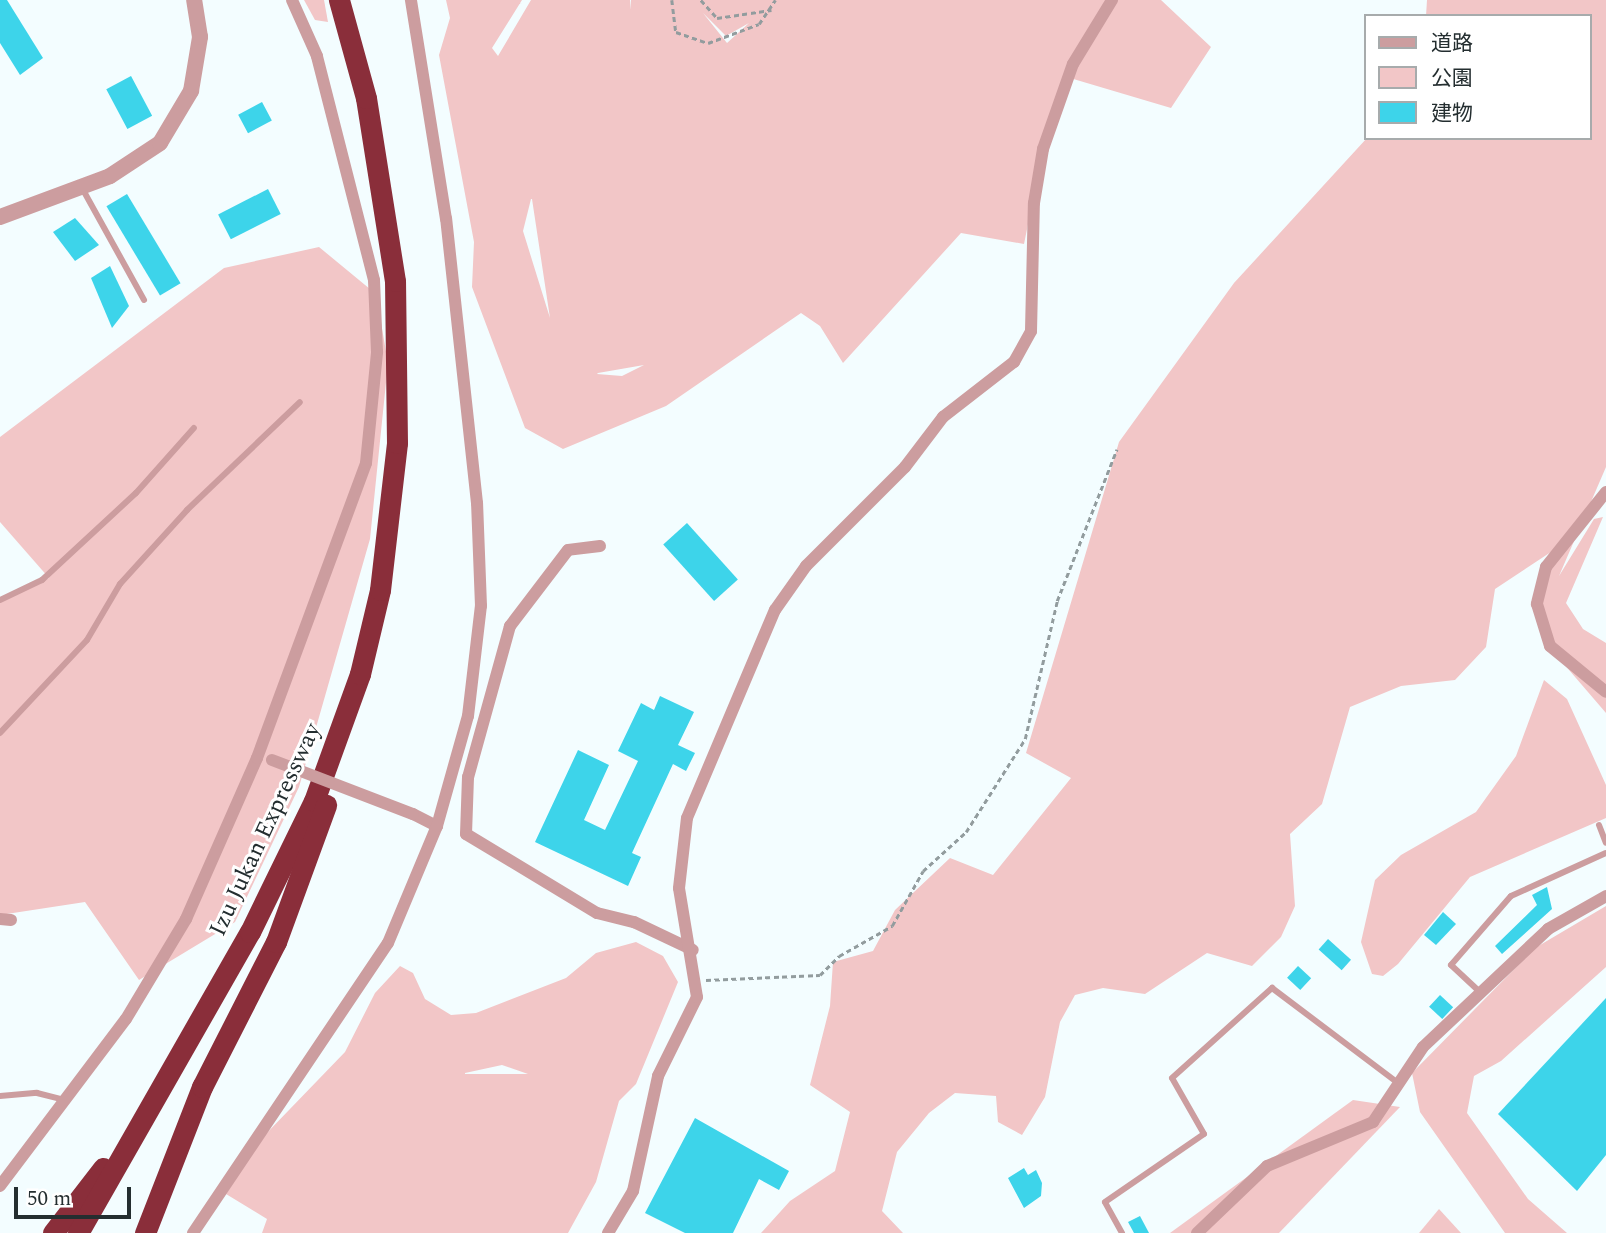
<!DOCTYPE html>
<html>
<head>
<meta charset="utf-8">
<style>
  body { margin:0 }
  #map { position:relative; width:1606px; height:1233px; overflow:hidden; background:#f3fdff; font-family:Spectral,"Noto Sans JP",serif }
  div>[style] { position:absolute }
  .green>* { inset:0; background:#f2c6c7 }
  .building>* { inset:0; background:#3dd4ea; transform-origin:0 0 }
  .path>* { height:2.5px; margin-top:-1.25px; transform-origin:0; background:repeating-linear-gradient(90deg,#929c9e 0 5px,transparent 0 8.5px) }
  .service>* { height:6px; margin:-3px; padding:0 3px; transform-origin:3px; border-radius:3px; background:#cc9d9f }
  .minor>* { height:12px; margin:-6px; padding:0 6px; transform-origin:6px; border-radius:6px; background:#cc9d9f }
  .tertiary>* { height:16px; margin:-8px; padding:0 8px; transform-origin:8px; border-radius:8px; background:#cc9d9f }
  .motorway>* { height:21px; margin:-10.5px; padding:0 10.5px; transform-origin:10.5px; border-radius:10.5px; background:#8a2e3a }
  .minor-bridge>* { height:12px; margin:-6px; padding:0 6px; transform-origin:6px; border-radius:6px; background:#cc9d9f }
  span { translate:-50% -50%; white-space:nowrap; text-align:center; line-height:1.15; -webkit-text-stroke:6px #fff; paint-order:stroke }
  .street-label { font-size:24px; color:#242e30 }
  .legend { position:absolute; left:1364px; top:14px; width:228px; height:126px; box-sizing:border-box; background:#fff; border:2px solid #a7abac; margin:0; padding:9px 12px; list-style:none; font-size:21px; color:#242e30 }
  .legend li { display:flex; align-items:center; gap:14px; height:35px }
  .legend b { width:35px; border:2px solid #a7abac }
  .scale { position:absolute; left:14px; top:1187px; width:117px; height:32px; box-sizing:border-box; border:4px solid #242e30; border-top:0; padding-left:9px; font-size:21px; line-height:24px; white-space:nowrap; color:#242e30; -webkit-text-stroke:5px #fff; paint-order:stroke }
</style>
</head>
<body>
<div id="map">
  <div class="green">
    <i style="clip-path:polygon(304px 0,324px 0,328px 22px,315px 20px)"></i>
    <i style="clip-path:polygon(evenodd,446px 0,522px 0,492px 48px,498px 56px,531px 0,630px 0,630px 10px,631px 0,1161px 0,1211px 47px,1171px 108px,1070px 78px,1045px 140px,1024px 244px,961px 233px,843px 363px,820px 326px,801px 313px,666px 406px,563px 449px,525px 428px,472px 287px,474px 242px,439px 55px,450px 18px,446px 0,703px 13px,726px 36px,749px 23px,727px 43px,703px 13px,446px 0,531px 199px,532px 199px,550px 318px,523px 231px,531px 199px,446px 0,644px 365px,622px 376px,597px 374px,598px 373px,644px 365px)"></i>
    <i style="clip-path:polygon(1427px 0,1606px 0,1606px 467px,1559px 576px,1594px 519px,1603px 517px,1566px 603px,1583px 629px,1606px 643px,1606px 713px,1551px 649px,1535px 606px,1557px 548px,1495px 589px,1486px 647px,1455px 680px,1401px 686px,1350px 707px,1322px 804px,1290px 834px,1295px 906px,1281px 937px,1252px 966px,1207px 953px,1145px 994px,1103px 988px,1075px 995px,1060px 1022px,1045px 1097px,1022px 1135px,998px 1122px,996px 1096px,955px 1093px,929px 1113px,897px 1152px,882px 1211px,903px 1233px,761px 1233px,790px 1201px,835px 1171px,850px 1112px,810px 1085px,830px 1006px,833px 962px,873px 951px,895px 910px,950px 858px,993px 875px,1071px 778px,1026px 753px,1119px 442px,1234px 283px,1367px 138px,1590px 138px,1590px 16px,1426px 16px)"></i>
    <i style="clip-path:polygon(319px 247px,376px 294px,388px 363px,370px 539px,299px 787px,235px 922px,139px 980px,85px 902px,0 915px,0 600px,49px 578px,0 522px,0 437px,224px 268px)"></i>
    <i style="clip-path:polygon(1544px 680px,1567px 699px,1606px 785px,1606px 818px,1470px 877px,1398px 964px,1383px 976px,1372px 974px,1361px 942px,1375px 880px,1401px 855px,1476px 812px,1516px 756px)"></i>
    <i style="clip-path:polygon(1606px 906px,1606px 967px,1501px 1061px,1474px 1076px,1467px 1113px,1528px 1199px,1567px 1233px,1505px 1233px,1420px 1112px,1412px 1073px,1535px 948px)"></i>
    <i style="clip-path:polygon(evenodd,636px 942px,663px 956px,678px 982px,636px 1084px,619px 1101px,596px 1182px,568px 1233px,262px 1233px,267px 1219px,226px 1194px,261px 1139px,345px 1052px,375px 993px,400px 966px,413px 973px,425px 999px,451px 1015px,476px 1013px,566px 978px,596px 953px,636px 942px,502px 1065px,528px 1074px,465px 1074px,465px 1073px,502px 1065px)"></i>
    <i style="clip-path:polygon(1353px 1100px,1400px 1107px,1279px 1233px,1170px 1233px)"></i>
    <i style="clip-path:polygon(1439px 1209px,1461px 1233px,1419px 1233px)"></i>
  </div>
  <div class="building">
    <i style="clip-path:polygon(0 0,7px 0,43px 58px,20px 75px,0 43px)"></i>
    <i style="left:131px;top:76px;width:45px;height:28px;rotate:62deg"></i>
    <i style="left:262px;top:102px;width:21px;height:27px;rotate:62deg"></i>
    <i style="left:268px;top:189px;width:28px;height:56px;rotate:63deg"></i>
    <i style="left:127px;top:194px;width:104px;height:24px;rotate:59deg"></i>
    <i style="clip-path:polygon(75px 218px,99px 245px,75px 261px,53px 232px)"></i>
    <i style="clip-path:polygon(110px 266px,129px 306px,112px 328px,91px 278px)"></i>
    <i style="left:687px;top:523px;width:76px;height:32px;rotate:48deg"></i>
    <i style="clip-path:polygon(660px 696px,694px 712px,678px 745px,695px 753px,686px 771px,673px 764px,632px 853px,641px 857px,628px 886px,535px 842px,578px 750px,609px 765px,584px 820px,605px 830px,638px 761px,618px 751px,641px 703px,654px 710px)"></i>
    <i style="clip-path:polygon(1547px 887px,1552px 909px,1502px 954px,1495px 946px,1537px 905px,1532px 895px)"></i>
    <i style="clip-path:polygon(1443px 912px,1456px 924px,1436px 945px,1424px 935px)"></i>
    <i style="left:1328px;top:939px;width:31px;height:14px;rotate:42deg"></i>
    <i style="left:1298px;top:966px;width:18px;height:16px;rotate:43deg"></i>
    <i style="left:1440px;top:995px;width:18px;height:16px;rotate:43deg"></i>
    <i style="clip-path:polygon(1606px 998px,1606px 1155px,1577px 1191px,1498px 1114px)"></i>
    <i style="clip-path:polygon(695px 1118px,789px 1171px,779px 1190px,759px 1179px,733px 1233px,685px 1233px,645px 1213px)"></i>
    <i style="clip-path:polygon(1024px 1168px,1028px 1175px,1036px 1170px,1042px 1183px,1041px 1196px,1024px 1208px,1008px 1178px)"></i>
    <i style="clip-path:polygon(1140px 1216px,1149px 1233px,1134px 1233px,1128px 1222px)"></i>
  </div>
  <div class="path">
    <i style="left:672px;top:0;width:32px;rotate:83deg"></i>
    <i style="left:676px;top:32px;width:34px;rotate:19deg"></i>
    <i style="left:708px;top:43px;width:54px;rotate:-20.4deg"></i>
    <i style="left:759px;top:24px;width:29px;rotate:-56deg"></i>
    <i style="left:701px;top:0;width:24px;rotate:48deg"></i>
    <i style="left:717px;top:18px;width:55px;rotate:-8.4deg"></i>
    <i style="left:706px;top:980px;width:114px;rotate:-2.5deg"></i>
    <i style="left:820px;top:975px;width:27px;rotate:-45deg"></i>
    <i style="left:839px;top:956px;width:61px;rotate:-29.5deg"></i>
    <i style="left:892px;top:926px;width:63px;rotate:-60.6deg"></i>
    <i style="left:923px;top:871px;width:58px;rotate:-42.2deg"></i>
    <i style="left:966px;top:832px;width:110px;rotate:-57.6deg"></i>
    <i style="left:1025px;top:739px;width:142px;rotate:-76.9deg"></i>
    <i style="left:1057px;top:601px;width:163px;rotate:-68.5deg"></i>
  </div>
  <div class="service">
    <i style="left:82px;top:188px;width:128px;rotate:61deg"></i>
    <i style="left:0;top:600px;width:47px;rotate:-25.5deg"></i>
    <i style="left:42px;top:580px;width:128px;rotate:-42.8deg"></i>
    <i style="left:136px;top:493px;width:87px;rotate:-48.3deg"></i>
    <i style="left:0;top:733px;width:127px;rotate:-46.9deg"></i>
    <i style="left:87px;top:640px;width:65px;rotate:-59.5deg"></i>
    <i style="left:120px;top:584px;width:100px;rotate:-47.8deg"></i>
    <i style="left:187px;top:510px;width:156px;rotate:-43.7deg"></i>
    <i style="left:1599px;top:825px;width:19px;rotate:69deg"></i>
    <i style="left:1481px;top:993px;width:41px;rotate:-137deg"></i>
    <i style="left:1451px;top:965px;width:91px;rotate:-49deg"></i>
    <i style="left:1511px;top:896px;width:104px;rotate:-24.4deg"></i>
    <i style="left:0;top:1096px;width:37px;rotate:-5deg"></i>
    <i style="left:37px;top:1093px;width:25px;rotate:14deg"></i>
    <i style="left:1122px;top:1233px;width:35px;rotate:-119deg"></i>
    <i style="left:1105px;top:1202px;width:120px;rotate:-34.5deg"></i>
    <i style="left:1204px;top:1134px;width:64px;rotate:-119.7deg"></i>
    <i style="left:1172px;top:1078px;width:135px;rotate:-42deg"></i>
    <i style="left:1272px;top:988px;width:158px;rotate:37deg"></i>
  </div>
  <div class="minor">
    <i style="left:1606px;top:492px;width:96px;rotate:128.7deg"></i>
    <i style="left:1546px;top:567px;width:38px;rotate:104deg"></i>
    <i style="left:1537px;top:604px;width:44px;rotate:72.8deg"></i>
    <i style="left:1550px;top:646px;width:72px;rotate:39.4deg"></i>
    <i style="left:600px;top:546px;width:32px;rotate:173deg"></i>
    <i style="left:568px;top:550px;width:96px;rotate:127.3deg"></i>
    <i style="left:510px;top:626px;width:157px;rotate:105.5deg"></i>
    <i style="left:468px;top:777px;width:57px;rotate:92deg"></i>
    <i style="left:466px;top:834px;width:153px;rotate:31.1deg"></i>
    <i style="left:597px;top:913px;width:38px;rotate:14deg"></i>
    <i style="left:634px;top:922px;width:65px;rotate:25.4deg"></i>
    <i style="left:413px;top:814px;width:27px;rotate:27deg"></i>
    <i style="left:0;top:919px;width:11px;rotate:5deg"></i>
    <i style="left:0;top:1186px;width:209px;rotate:-53deg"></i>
    <i style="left:126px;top:1019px;width:117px;rotate:-59deg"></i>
    <i style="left:186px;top:919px;width:176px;rotate:-66.2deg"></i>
    <i style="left:257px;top:758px;width:314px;rotate:-69.7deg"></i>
    <i style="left:366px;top:463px;width:112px;rotate:-84.3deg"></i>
    <i style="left:377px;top:352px;width:72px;rotate:-92.4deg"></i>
    <i style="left:374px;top:280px;width:231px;rotate:-104.3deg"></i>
    <i style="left:317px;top:56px;width:61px;rotate:-114.1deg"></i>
    <i style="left:193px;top:1233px;width:349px;rotate:-56.1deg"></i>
    <i style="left:388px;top:943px;width:127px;rotate:-67.3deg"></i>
    <i style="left:437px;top:826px;width:114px;rotate:-74.3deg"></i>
    <i style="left:468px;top:716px;width:111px;rotate:-83.3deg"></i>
    <i style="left:481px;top:606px;width:103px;rotate:-92.2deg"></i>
    <i style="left:477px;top:503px;width:286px;rotate:-96.2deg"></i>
    <i style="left:446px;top:219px;width:222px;rotate:-99.1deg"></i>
    <i style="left:608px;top:1233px;width:49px;rotate:-59.2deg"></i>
    <i style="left:633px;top:1191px;width:118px;rotate:-77.7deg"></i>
    <i style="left:658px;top:1076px;width:88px;rotate:-63.7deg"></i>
    <i style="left:697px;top:997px;width:110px;rotate:-99.4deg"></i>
    <i style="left:679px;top:888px;width:70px;rotate:-83.5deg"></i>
    <i style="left:687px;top:818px;width:226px;rotate:-67.1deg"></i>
    <i style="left:775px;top:610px;width:54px;rotate:-54.8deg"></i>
    <i style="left:806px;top:566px;width:140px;rotate:-45deg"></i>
    <i style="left:905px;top:467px;width:63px;rotate:-52.8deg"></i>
    <i style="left:943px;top:417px;width:90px;rotate:-37.8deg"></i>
    <i style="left:1014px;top:362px;width:35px;rotate:-61deg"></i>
    <i style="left:1031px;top:331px;width:128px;rotate:-88.7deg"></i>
    <i style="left:1034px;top:203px;width:55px;rotate:-80.5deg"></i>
    <i style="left:1043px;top:149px;width:90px;rotate:-70.6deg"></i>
    <i style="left:1073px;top:64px;width:75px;rotate:-58.6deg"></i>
    <i style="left:1197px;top:1233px;width:97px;rotate:-43.7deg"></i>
    <i style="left:1267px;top:1166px;width:115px;rotate:-22.5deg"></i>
    <i style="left:1373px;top:1122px;width:90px;rotate:-56.3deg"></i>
    <i style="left:1423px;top:1047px;width:172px;rotate:-43.3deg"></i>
    <i style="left:1548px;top:929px;width:67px;rotate:-29.6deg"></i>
  </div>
  <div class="tertiary">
    <i style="left:0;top:217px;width:117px;rotate:-20.4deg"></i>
    <i style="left:110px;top:176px;width:60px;rotate:-33.4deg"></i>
    <i style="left:160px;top:143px;width:61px;rotate:-59.2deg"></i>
    <i style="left:191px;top:91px;width:55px;rotate:-80.5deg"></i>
    <i style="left:200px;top:37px;width:37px;rotate:-99deg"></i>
  </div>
  <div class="motorway">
    <i style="left:53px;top:1233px;width:82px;rotate:-52.4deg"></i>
    <i style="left:78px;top:1233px;width:347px;rotate:-60.3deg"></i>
    <i style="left:250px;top:932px;width:146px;rotate:-64deg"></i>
    <i style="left:314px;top:801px;width:135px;rotate:-70.1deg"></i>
    <i style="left:360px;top:674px;width:86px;rotate:-76.6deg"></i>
    <i style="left:380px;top:590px;width:148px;rotate:-83.4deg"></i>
    <i style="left:397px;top:443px;width:162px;rotate:-90.7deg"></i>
    <i style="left:395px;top:281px;width:185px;rotate:-99deg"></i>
    <i style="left:366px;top:98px;width:102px;rotate:-105.4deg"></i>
    <i style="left:145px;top:1233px;width:157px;rotate:-68.7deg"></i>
    <i style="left:202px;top:1087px;width:163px;rotate:-63deg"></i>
    <i style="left:276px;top:942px;width:146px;rotate:-69.9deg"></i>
  </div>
  <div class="minor-bridge">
    <i style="left:272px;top:760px;width:151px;rotate:21deg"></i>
  </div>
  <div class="street-label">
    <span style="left:266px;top:830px;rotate:-65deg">Izu Jukan Expressway</span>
  </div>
  <ul class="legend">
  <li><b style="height:9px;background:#cc9d9f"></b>道路</li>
  <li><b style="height:19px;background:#f2c6c7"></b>公園</li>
  <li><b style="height:19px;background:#3dd4ea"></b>建物</li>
  </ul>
  <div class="scale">50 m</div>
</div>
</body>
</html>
